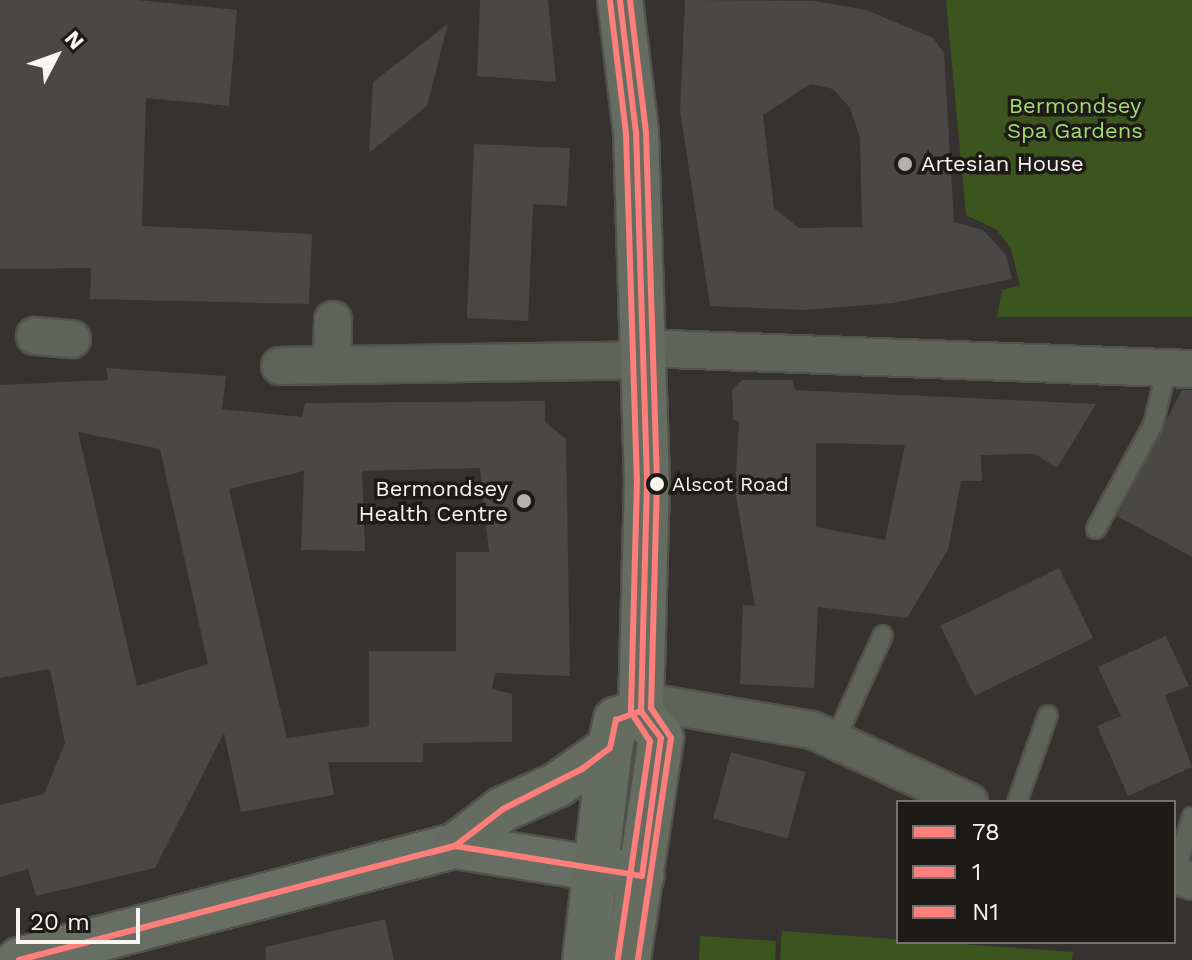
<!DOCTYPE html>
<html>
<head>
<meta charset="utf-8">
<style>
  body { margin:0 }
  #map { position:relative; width:1192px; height:960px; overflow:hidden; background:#35322f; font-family:"Work Sans",sans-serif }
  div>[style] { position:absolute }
  .green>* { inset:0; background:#3c551f }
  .building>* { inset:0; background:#494847; transform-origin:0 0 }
  .roads { filter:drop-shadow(2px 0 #53514f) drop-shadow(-2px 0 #53514f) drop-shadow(0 2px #53514f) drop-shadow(0 -2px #53514f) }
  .lane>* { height:18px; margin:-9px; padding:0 9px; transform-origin:9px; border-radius:9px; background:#5e645a }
  .street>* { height:36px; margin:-18px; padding:0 18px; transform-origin:18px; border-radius:18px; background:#5e645a }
  .secondary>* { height:44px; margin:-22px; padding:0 22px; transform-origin:22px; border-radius:22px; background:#676e63 }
  .primary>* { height:44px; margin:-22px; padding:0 22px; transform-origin:22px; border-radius:22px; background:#656c60 }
  .bus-1>* { height:6px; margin:-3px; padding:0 3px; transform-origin:3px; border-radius:3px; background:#fd7e7b }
  .bus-2>* { height:6px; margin:-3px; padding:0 3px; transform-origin:3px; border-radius:3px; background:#fd7e7b }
  .bus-3>* { height:6px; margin:-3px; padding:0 3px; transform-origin:3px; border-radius:3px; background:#fd7e7b }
  .dots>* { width:22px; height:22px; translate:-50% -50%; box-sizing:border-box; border:4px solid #1d1a18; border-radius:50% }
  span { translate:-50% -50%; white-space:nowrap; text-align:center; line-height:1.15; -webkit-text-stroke:7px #1d1a18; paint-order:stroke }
  .bus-label { font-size:20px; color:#f8f4f0 }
  .left { translate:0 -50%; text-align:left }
  .park-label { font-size:22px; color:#a3db70 }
  .poi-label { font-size:22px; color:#f8f4f0 }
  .right { translate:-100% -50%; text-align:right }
  .legend { position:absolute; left:896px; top:800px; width:280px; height:144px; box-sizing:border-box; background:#1d1a18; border:2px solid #75716e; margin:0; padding:10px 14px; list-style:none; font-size:24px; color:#f8f4f0 }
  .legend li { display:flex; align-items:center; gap:16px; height:40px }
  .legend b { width:40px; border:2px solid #75716e }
  .north { position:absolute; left:16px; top:16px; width:80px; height:80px; -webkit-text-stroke:6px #1d1a18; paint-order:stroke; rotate:49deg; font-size:22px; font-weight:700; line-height:32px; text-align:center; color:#f8f4f0 }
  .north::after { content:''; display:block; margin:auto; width:28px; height:36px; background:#f8f4f0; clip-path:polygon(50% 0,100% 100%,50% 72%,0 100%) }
  .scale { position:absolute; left:16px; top:908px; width:124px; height:36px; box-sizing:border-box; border:4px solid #f8f4f0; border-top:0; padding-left:10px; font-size:24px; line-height:28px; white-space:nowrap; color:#f8f4f0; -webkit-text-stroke:6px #1d1a18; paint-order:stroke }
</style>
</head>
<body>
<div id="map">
  <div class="green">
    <i style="clip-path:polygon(946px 0,1192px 0,1192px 317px,997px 317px,1002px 290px,1020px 285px,1011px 249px,997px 230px,966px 215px)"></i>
    <i style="clip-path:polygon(782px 931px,1073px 952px,1072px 960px,780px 960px)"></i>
    <i style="clip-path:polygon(700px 936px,776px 941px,775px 960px,699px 960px)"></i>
  </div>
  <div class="building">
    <i style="clip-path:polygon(0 0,137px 0,237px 10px,229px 106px,146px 98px,142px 226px,312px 234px,309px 304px,90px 299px,91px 268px,0 269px)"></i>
    <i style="clip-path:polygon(480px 0,548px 0,556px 82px,477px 76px)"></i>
    <i style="clip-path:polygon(evenodd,685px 0,813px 1px,866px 10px,933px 38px,944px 53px,954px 222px,983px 230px,1006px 255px,1012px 279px,893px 303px,804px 310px,710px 306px,680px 111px,685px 0,810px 84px,833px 89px,850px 108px,860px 138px,862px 227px,799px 228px,774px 208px,763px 115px,810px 84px)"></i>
    <i style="clip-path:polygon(448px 24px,427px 106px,369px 153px,373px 82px)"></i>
    <i style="clip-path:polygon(474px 144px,570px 148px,567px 206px,533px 204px,528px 321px,467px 318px)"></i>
    <i style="clip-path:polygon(evenodd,106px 368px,226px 376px,222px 409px,302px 417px,305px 403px,545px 401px,545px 422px,566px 439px,570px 676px,495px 673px,492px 689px,512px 694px,512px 742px,423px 743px,423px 762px,328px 762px,334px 795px,241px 812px,224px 733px,155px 868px,36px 896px,28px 869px,0 877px,0 805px,44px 794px,65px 743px,50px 669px,0 678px,0 385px,108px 380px,106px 368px,78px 432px,160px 449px,208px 664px,137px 686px,78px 432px,106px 368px,480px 468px,489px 552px,456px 552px,456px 651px,369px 651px,369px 726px,287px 738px,229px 489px,304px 471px,301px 550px,365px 551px,362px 471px,480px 468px)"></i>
    <i style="clip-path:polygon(evenodd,742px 380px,793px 380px,795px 390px,1096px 404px,1057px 468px,1035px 454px,981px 455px,982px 481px,961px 481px,948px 550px,907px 618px,818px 607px,814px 688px,740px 684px,743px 605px,755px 606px,735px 490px,739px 421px,733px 420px,732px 390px,742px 380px,816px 443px,905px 445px,885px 540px,816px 527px,816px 443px)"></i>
    <i style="clip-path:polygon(1182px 390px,1192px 390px,1192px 557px,1117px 516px)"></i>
    <i style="left:1059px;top:568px;width:78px;height:132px;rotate:64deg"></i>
    <i style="clip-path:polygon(1166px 636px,1189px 686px,1165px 695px,1192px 767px,1128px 796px,1097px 726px,1121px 716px,1098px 667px)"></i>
    <i style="left:731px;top:752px;width:77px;height:69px;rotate:15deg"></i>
    <i style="clip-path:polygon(385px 919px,394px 960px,266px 960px,265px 947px)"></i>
  </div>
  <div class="roads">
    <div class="lane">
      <i style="left:1096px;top:529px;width:119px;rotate:-61.3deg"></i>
      <i style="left:1153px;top:425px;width:59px;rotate:-76.2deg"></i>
      <i style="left:836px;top:738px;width:113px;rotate:-65.5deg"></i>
      <i style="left:1017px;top:802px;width:92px;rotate:-70.4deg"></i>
      <i style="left:1174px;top:875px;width:61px;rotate:-72.8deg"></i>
    </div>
    <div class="street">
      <i style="left:35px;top:336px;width:37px;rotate:5deg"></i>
      <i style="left:642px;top:348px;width:550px;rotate:2.19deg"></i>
      <i style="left:332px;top:365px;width:45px;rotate:-88.7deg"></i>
      <i style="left:280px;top:366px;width:362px;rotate:-0.9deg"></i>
      <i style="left:642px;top:701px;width:172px;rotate:9.7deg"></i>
      <i style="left:812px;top:730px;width:173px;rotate:24.6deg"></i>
      <i style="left:1174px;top:875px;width:19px;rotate:18deg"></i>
    </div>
    <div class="secondary">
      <i style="left:19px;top:960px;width:451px;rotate:-14.7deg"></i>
      <i style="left:455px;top:846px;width:189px;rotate:9.1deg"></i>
    </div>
    <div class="primary">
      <i style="left:620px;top:0;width:134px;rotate:83.1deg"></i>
      <i style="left:636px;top:133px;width:347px;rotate:88.2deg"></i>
      <i style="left:647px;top:480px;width:231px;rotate:91.5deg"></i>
      <i style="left:641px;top:711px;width:34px;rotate:53deg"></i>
      <i style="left:661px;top:738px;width:224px;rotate:98.5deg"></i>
      <i style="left:455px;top:846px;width:61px;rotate:-37.6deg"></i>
      <i style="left:503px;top:809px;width:59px;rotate:-24deg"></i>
      <i style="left:557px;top:785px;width:65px;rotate:-34.9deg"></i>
      <i style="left:585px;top:960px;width:213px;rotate:-83.3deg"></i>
      <i style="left:610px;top:748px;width:29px;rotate:-78deg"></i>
      <i style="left:616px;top:720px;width:27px;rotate:-20deg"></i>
    </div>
  </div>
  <div class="bus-1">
    <i style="left:429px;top:853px;width:27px;rotate:-15deg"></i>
    <i style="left:455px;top:846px;width:61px;rotate:-37.6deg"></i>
    <i style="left:503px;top:809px;width:89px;rotate:-26.9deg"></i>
    <i style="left:582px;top:769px;width:35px;rotate:-37deg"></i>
    <i style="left:610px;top:748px;width:29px;rotate:-78deg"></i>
    <i style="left:616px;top:720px;width:27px;rotate:-20deg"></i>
    <i style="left:19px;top:960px;width:451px;rotate:-14.7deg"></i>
    <i style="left:455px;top:846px;width:189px;rotate:9.1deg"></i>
    <i style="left:642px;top:876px;width:139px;rotate:-82.2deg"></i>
    <i style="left:661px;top:738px;width:34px;rotate:-127deg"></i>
    <i style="left:641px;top:711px;width:231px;rotate:-88.5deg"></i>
    <i style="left:647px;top:480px;width:347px;rotate:-91.8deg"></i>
    <i style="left:636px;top:133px;width:134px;rotate:-96.9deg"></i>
  </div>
  <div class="bus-2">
    <i style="left:610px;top:1px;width:134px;rotate:83.1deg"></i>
    <i style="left:626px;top:134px;width:346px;rotate:88.2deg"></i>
    <i style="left:637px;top:480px;width:232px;rotate:91.5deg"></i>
    <i style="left:631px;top:712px;width:35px;rotate:57deg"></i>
    <i style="left:650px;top:741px;width:220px;rotate:98.4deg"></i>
  </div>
  <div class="bus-3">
    <i style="left:630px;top:0;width:134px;rotate:83.1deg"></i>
    <i style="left:646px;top:133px;width:347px;rotate:88.2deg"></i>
    <i style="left:657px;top:480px;width:228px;rotate:91.5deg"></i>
    <i style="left:651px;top:708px;width:36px;rotate:56deg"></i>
    <i style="left:671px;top:738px;width:224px;rotate:98.5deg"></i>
  </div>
  <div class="dots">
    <i style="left:905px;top:164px;background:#b4b0ac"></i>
    <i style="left:657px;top:484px;background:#f8f4f0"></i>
    <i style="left:524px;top:501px;background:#b4b0ac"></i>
  </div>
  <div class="bus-label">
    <span class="left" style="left:672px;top:484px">Alscot Road</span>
  </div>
  <div class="park-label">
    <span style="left:1075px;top:118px">Bermondsey<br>Spa Gardens</span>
  </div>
  <div class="poi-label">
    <span class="left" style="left:921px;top:164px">Artesian House</span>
    <span class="right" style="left:508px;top:501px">Bermondsey<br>Health Centre</span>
  </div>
  <ul class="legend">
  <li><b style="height:10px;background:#fd7e7b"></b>78</li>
  <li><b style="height:10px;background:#fd7e7b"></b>1</li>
  <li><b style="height:10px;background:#fd7e7b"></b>N1</li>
  </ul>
  <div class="north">N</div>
  <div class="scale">20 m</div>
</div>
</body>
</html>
